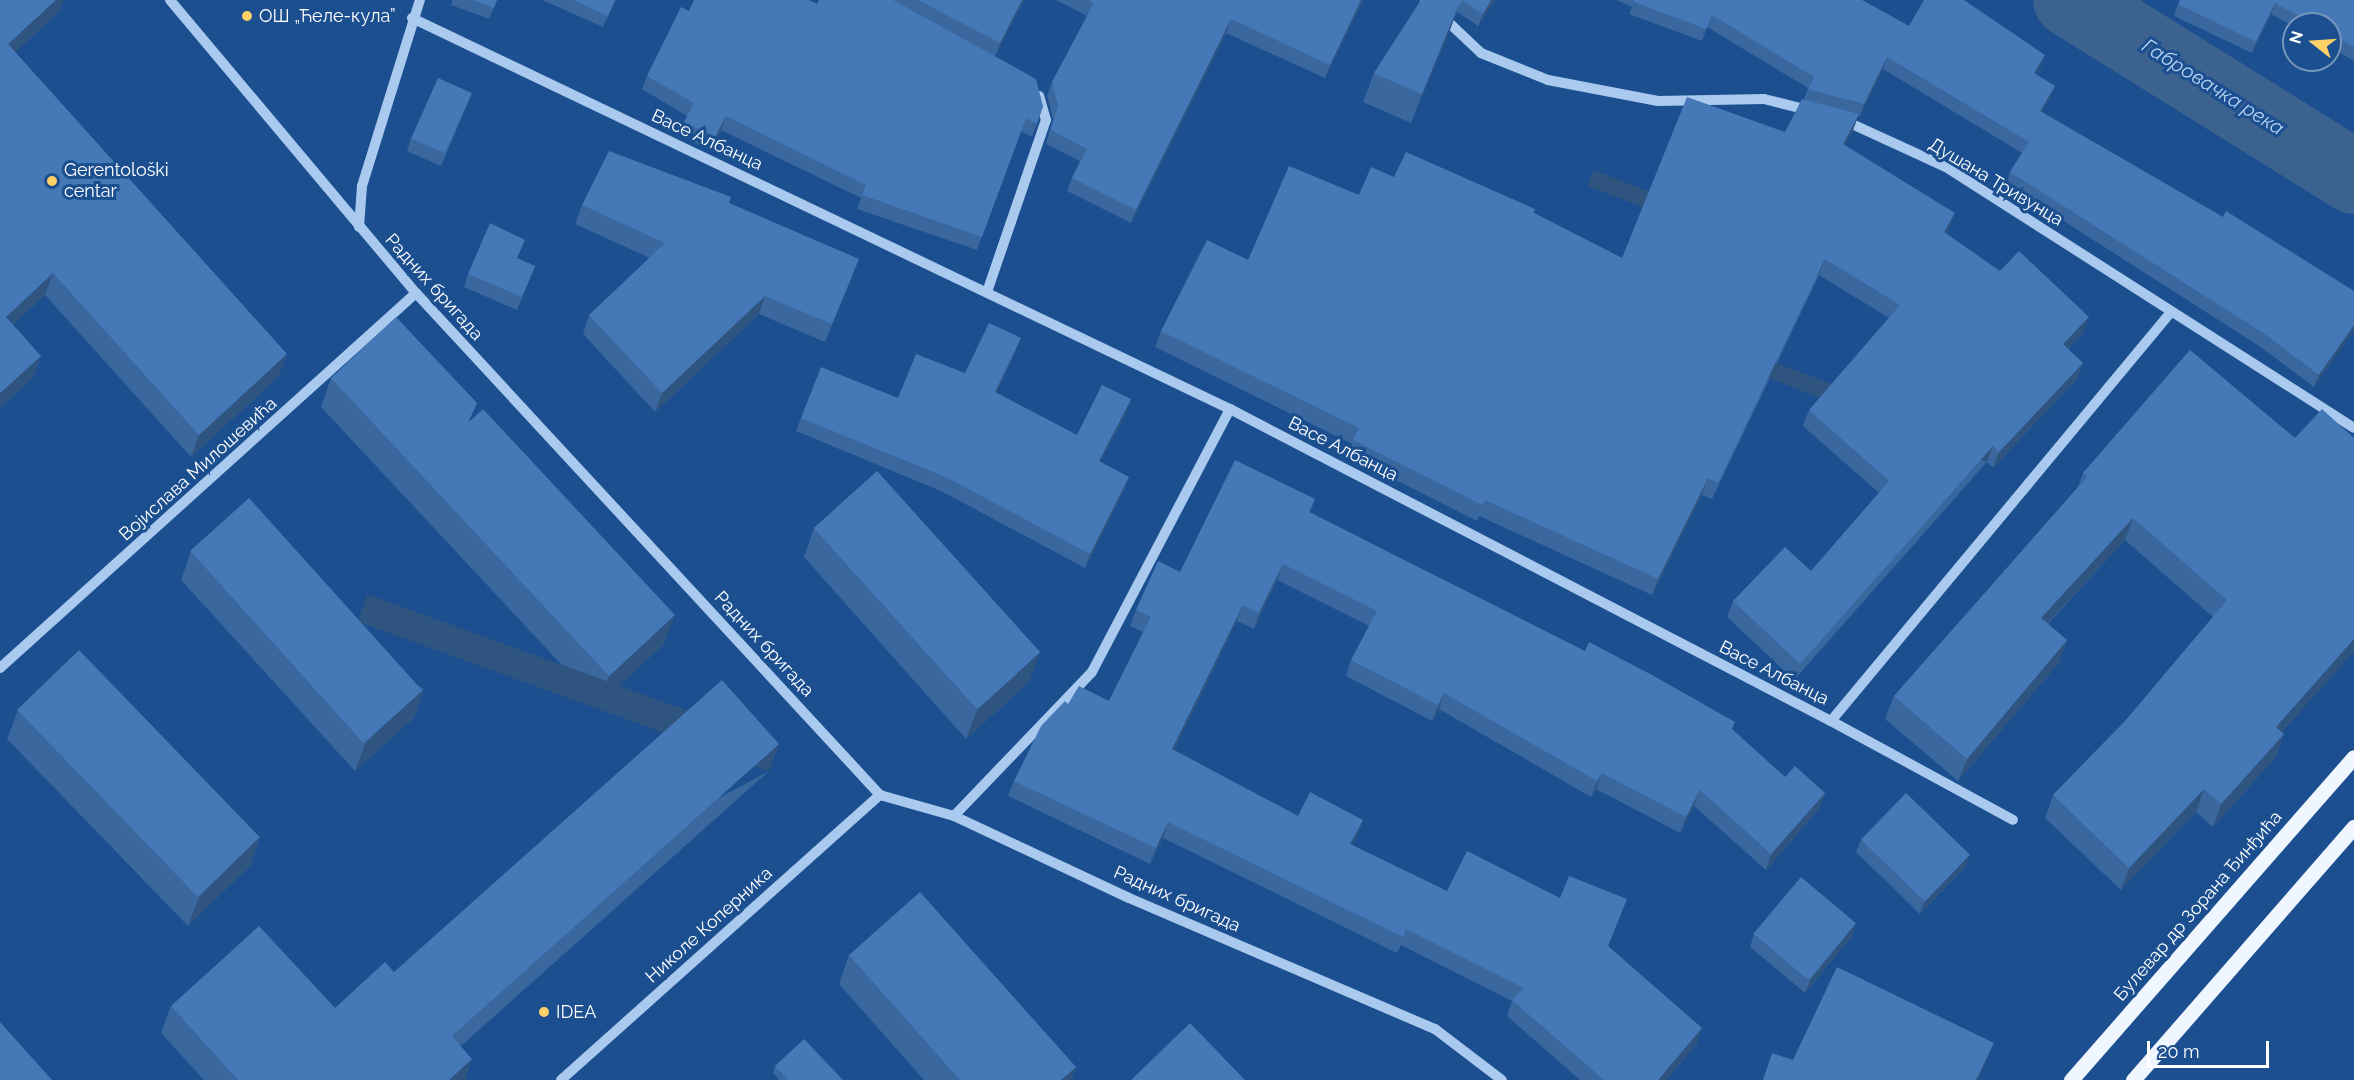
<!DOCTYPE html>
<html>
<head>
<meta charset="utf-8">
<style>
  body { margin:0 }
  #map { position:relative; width:2354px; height:1080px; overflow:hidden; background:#1b4f8f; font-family:Raleway,sans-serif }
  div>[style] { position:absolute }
  .river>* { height:74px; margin:-37px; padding:0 37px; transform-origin:37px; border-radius:37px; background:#3c6290 }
  .minor>* { height:10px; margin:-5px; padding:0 5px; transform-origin:5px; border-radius:5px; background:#a9c9ee }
  .major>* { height:15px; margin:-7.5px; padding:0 7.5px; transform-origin:7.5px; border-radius:7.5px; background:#f0f6ff }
  .wall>* { inset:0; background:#3a679d }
  .shaded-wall>* { inset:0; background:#305480; transform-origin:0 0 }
  .building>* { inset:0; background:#4478b7; transform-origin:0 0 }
  .dots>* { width:16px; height:16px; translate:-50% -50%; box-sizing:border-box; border:3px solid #1b4f8f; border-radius:50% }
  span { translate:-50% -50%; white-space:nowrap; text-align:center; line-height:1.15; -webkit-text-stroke:6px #1b4f8f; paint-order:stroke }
  .poi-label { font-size:18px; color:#fff }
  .left { translate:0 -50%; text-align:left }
  .street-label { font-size:18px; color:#fff }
  .water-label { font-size:20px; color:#b5d3f5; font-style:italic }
  .north { position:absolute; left:2282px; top:12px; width:60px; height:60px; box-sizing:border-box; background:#1b4f8f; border:2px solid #7695bc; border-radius:50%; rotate:287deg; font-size:16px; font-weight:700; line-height:24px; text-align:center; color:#fff }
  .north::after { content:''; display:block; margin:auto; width:21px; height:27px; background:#ffd166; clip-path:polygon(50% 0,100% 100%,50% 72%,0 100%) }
  .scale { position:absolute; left:2147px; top:1041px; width:122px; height:27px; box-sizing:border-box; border:3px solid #fff; border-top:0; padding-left:8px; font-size:18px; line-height:21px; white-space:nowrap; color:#fff; -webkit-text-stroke:4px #1b4f8f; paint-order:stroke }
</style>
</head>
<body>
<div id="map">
  <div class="river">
    <i style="left:2070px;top:0;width:335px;rotate:31.9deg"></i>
  </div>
  <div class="minor">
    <i style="left:170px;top:0;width:383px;rotate:50deg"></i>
    <i style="left:416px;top:293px;width:684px;rotate:47.25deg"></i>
    <i style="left:880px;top:795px;width:77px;rotate:15.8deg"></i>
    <i style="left:954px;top:816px;width:193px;rotate:25.1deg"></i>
    <i style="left:1129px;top:898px;width:333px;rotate:23.2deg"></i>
    <i style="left:1435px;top:1029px;width:84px;rotate:37.3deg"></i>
    <i style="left:1425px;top:0;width:77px;rotate:43.4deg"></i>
    <i style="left:1481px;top:53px;width:72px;rotate:21.9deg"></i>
    <i style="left:1548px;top:80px;width:112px;rotate:10.8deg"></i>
    <i style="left:1658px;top:101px;width:106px;rotate:-1.1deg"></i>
    <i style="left:1764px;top:99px;width:49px;rotate:14deg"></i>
    <i style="left:412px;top:18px;width:907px;rotate:25.55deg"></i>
    <i style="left:1230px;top:409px;width:297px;rotate:117.7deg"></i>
    <i style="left:1092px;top:672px;width:199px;rotate:133.8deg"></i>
    <i style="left:1841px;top:119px;width:115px;rotate:24.6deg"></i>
    <i style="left:1946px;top:167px;width:484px;rotate:32.6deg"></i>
    <i style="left:359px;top:227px;width:41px;rotate:-85.8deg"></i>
    <i style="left:362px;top:186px;width:195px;rotate:-72.7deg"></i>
    <i style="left:987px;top:292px;width:182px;rotate:-71.1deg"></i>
    <i style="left:1046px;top:120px;width:25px;rotate:-106deg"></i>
    <i style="left:1230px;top:409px;width:677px;rotate:27.44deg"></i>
    <i style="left:1831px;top:721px;width:532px;rotate:-50.26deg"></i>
    <i style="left:0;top:668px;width:560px;rotate:-42.03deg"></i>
    <i style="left:1831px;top:721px;width:207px;rotate:28.5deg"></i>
    <i style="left:561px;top:1080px;width:428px;rotate:-41.8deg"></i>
  </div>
  <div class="major">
    <i style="left:2071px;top:1080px;width:429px;rotate:-48.8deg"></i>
    <i style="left:2133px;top:1080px;width:336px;rotate:-48.9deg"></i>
  </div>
  <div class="wall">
    <i style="clip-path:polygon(0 0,59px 12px,15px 52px,279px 376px,191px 457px,45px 295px,13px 325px,41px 356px,33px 378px,0 408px)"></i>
    <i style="clip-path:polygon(452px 0,497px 0,489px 19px,451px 5px)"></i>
    <i style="clip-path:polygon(542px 0,616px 0,603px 27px)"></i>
    <i style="clip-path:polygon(819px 0,1024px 0,995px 56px,1043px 106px,1032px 137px,1021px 131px,977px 250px,857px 209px,861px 198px,721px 130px,710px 151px,680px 135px,687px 116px,642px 89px,647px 76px,689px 11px,817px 4px)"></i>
    <i style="clip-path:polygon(1056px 0,1363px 0,1325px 78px,1226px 33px,1131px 223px,1067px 191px,1072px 178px,1080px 161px,1046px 144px,1053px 119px,1047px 96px,1052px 82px,1087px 16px)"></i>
    <i style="clip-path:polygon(1421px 0,1495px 0,1478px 26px,1457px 12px,1411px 123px,1363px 102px,1374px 73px)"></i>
    <i style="clip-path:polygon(1616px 0,1862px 0,1909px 26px,2041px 67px,2036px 74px,2055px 86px,2050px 98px,2042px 112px,2223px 217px,2354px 291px,2314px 387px,2259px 346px,2006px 184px,2010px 172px,2022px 153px,1883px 69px,1860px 116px,1858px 116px,1853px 130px,1845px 145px,1949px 229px,1947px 234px,2083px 333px,2068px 349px,2083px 363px,2077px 379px,1993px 468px,1987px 462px,1794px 680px,1727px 617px,1733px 601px,1811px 571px,1879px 493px,1803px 426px,1809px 410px,1889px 318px,1819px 275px,1712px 499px,1702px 495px,1652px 595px,1479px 516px,1477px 521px,1348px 456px,1352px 444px,1155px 347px,1161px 331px,1248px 260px,1359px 195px,1394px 177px,1534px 213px,1622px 258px,1785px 132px,1804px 99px,1808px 88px,1707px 27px,1702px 41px,1629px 14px,1632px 7px)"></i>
    <i style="clip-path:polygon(2354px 0,2354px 61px,2330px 47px,2330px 24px,2294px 24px,2294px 27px,2271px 14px,2252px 53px,2174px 16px,2178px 4px)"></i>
    <i style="clip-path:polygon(472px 93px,441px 166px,407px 151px,411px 138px)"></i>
    <i style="clip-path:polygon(729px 203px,852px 277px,825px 342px,759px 314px,655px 412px,583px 334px,589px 315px,650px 258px,575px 224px,582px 205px)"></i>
    <i style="clip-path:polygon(518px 259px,535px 266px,517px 310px,464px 287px,468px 274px)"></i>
    <i style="clip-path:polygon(2190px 350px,2282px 733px,2284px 734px,2276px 757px,2213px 827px,2196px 812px,2121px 890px,2045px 818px,2053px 795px,2126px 720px,2213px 617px,2125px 540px,2048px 624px,2067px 640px,2059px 663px,1958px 781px,1885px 719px,1894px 696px,2078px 487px,2083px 473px)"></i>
    <i style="clip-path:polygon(1016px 351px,996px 393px,1077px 435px,1131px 399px,1126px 413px,1100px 462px,1129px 477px,1124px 490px,1085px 568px,943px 492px,796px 431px,801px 418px,898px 398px,965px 373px)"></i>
    <i style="clip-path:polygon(331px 378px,470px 421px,664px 644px,599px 705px,321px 407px)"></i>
    <i style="clip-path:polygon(1315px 499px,1310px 512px,1732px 730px,1785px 777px,1825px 793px,1819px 809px,1766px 870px,1694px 806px,1680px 833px,1596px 789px,1591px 797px,1439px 709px,1432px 721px,1346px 676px,1351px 660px,1369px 626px,1277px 580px,1254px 629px,1237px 621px,1174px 750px,1298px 816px,1363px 820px,1357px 836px,1352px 845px,1447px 891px,1560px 898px,1621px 914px,1608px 946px,1697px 1044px,1666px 1080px,1580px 1080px,1507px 1016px,1512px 1001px,1401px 945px,1397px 953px,1163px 838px,1150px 864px,1008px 796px,1014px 781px,1068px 704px,1109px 701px,1143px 632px,1130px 626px,1136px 610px,1180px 572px)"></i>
    <i style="clip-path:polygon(814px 528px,1029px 682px,966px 739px,804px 557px)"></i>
    <i style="clip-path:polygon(191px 551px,424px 689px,414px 718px,355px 771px,181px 580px)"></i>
    <i style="clip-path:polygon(18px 710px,260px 837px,250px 866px,188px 926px,7px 739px)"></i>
    <i style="clip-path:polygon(769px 771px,461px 1046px,465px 1080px,204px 1080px,161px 1033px,171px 1006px,335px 1008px,394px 972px)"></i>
    <i style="clip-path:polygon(1861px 840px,1965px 867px,1920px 914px,1856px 852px)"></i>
    <i style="clip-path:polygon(1754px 934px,1852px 936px,1805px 993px,1750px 947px)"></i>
    <i style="clip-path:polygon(849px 955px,1076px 1067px,1071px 1080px,924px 1080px,839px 984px)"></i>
    <i style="clip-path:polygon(775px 1066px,843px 1080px,779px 1080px,773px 1073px)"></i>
  </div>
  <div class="shaded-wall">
    <i style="clip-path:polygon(56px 0,64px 0,59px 12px,0 66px,8px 44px)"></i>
    <i style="clip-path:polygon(615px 0,616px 0,603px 27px,608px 16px)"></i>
    <i style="clip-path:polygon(1022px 0,1024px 0,995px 57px,1000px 43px)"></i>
    <i style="clip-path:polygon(1361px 0,1363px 0,1325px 78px,1330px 65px)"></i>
    <i style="clip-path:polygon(1491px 0,1495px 0,1478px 26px,1483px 14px)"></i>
    <i style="clip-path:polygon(2275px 3px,2271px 14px,2252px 53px,2256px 42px)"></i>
    <i style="clip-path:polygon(1459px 4px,1449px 33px,1411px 123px,1422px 94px)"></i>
    <i style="clip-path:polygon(1231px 19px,1226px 33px,1131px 223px,1136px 210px)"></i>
    <i style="clip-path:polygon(2045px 55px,2041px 67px,2030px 85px,2034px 73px)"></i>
    <i style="clip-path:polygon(1887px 57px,1883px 69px,1860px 116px,1864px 104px)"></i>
    <i style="clip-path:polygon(2055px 86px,2050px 98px,2035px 123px,2040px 111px)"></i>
    <i style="clip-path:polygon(1859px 114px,1853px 130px,1838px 160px,1843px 144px)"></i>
    <i style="clip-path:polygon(726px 116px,721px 130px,710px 151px,715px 137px)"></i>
    <i style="clip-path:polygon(1955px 213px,1949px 229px,1938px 248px,1944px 232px)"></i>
    <i style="clip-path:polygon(859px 259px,852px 277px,825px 342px,832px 324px)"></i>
    <i style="left:1825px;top:259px;width:17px;height:248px;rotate:111deg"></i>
    <i style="clip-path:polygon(53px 273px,45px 295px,0 337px,6px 317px)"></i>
    <i style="clip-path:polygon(765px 296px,759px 314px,655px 412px,662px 393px)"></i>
    <i style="clip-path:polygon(2089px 317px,2083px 333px,2057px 360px,2063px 344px)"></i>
    <i style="clip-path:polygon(2354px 325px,2354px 331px,2314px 387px,2319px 375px)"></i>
    <i style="clip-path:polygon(1021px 338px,1016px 351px,990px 406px,995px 392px)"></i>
    <i style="clip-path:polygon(287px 354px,279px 376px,191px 457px,199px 435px)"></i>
    <i style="clip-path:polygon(41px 356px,33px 378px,0 408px,0 393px)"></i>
    <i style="clip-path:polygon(2083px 363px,2077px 379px,1993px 468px,1999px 452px)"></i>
    <i style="clip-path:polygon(1131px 399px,1126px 413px,1094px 475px,1099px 461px)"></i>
    <i style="left:1993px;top:446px;width:17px;height:291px;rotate:111deg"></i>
    <i style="clip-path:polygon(1129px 477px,1124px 490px,1085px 568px,1090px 554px)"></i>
    <i style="clip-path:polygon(1708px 478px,1702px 495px,1652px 595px,1658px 579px)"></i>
    <i style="clip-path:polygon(2133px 518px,2125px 540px,2032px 640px,2041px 618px)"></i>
    <i style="clip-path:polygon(1283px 564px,1277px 580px,1254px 629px,1259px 613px)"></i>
    <i style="clip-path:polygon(1243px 605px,1237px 621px,1167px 765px,1172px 749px)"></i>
    <i style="clip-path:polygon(675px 615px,664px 644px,599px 705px,609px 676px)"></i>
    <i style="clip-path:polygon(2354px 639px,2354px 652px,2267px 749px,2276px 727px)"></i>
    <i style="clip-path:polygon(2067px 640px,2059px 663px,1958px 781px,1967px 759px)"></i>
    <i style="clip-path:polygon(1040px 653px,1029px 682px,966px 739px,977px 710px)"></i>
    <i style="clip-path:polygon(424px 689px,414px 718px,355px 771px,366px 742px)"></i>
    <i style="clip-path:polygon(1444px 693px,1439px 709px,1432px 721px,1438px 705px)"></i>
    <i style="clip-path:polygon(2284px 734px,2276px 757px,2213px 827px,2221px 804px)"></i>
    <i style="left:779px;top:744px;width:29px;height:438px;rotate:110deg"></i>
    <i style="clip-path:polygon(1602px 773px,1596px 789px,1591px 797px,1597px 781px)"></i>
    <i style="clip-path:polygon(2204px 789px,2196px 812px,2121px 890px,2129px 868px)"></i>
    <i style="clip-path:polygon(1700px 790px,1694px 806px,1680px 833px,1686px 817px)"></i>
    <i style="clip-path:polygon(1825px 793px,1819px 809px,1766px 870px,1771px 854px)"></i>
    <i style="clip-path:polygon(1363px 820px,1357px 836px,1344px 860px,1350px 844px)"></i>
    <i style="clip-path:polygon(1168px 822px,1163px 838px,1150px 864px,1156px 848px)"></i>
    <i style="clip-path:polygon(260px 837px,250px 866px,188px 926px,199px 897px)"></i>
    <i style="clip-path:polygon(1970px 855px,1965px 867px,1920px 914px,1924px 902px)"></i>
    <i style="clip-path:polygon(1856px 923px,1852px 936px,1805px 993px,1810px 980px)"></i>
    <i style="clip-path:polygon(1702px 1028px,1697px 1044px,1666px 1080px,1658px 1080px)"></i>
    <i style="clip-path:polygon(1994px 1043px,1986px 1063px,1978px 1080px,1976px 1080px)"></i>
    <i style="clip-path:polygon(472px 1059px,465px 1080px,449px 1080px)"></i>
    <i style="clip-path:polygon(1076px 1067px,1071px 1080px,1061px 1080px)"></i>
  </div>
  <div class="building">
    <i style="clip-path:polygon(0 0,56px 0,8px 44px,287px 354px,199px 435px,53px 273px,6px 317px,41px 356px,0 393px)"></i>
    <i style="clip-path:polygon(473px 0,497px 0,494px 8px)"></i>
    <i style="clip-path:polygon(573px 0,615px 0,608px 16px)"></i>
    <i style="clip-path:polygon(694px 0,809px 0,817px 4px,819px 0,893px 0,1036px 79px,1043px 106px,1037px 124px,1026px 118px,982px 237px,862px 195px,866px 185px,726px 116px,715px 137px,684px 122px,694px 103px,647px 76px,681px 7px,689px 11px)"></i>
    <i style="clip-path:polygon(918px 0,1022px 0,1000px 43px)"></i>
    <i style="clip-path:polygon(1088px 0,1361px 0,1330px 65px,1231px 19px,1136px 210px,1072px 178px,1087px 149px,1051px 130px,1058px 105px,1052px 82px,1094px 3px)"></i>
    <i style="clip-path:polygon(1421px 0,1455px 0,1459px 4px,1422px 94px,1374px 73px)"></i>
    <i style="clip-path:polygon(1455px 0,1462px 0,1459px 6px,1459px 4px)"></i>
    <i style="clip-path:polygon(1462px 0,1491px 0,1483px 14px)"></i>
    <i style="clip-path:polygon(1634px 0,1862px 0,1909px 26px,1924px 0,1964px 0,2045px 55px,2034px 73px,2055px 86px,2040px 111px,2223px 217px,2226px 211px,2354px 291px,2354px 325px,2319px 375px,2263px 333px,2010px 172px,2029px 142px,1887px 57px,1864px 104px,1808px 89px,1814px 77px,1712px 15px,1706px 29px,1634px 2px)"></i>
    <i style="clip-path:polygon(2180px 0,2354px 0,2354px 47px,2330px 33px,2330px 24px,2313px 24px,2275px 3px,2256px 42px,2178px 4px)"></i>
    <i style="left:438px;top:78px;width:37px;height:66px;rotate:24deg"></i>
    <i style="clip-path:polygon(1687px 97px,1785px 132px,1802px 99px,1859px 114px,1843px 144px,1955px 213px,1944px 232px,2000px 271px,2019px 251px,2089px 317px,2063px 344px,2083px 363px,1999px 452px,1993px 446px,1800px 664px,1733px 601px,1785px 547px,1811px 571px,1889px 481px,1809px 410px,1900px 305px,1825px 259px,1718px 483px,1708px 478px,1658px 579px,1485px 500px,1482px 505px,1353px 440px,1359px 428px,1161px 331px,1207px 240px,1248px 260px,1289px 166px,1359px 195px,1371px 167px,1394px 177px,1406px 152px,1535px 209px,1534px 213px,1622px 258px)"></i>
    <i style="clip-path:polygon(609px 151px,731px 197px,729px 203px,859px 259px,832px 324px,765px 296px,662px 393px,589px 315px,665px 243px,582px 205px)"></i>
    <i style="clip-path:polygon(490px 223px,525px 240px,517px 258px,535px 266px,522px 297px,468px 274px)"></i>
    <i style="clip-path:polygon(396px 317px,477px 403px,468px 423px,483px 409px,675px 615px,609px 676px,331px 378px)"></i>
    <i style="clip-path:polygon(989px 323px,1021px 338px,995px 392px,1077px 435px,1102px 385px,1131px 399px,1099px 461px,1129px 477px,1090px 554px,948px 478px,801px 418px,821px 367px,898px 398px,916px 354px,965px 373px)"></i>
    <i style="clip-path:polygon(2190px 350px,2295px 438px,2322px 409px,2354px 438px,2354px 639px,2276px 727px,2284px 734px,2221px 804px,2204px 789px,2129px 868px,2053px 795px,2126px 720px,2227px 600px,2133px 518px,2041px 618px,2067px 640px,1967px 759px,1894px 696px,2087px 477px,2083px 473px)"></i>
    <i style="clip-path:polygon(1235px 460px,1315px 499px,1309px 512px,1585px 651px,1589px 642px,1652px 675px,1735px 722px,1732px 729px,1785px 777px,1795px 766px,1825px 793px,1771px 854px,1700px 790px,1686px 817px,1602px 773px,1597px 781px,1444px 693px,1438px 705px,1351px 660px,1377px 611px,1283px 564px,1259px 613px,1243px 605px,1172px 749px,1298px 816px,1310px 792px,1363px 820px,1350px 844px,1447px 891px,1467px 851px,1560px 898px,1569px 876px,1627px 899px,1608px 946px,1702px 1028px,1658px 1080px,1604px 1080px,1512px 1000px,1524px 988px,1406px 929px,1403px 937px,1168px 822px,1156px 848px,1014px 781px,1041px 726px,1065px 701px,1068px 704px,1079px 686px,1109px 701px,1151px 617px,1136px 610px,1158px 561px,1180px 572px)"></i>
    <i style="left:877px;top:471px;width:244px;height:85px;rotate:48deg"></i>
    <i style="left:249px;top:498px;width:259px;height:79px;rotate:48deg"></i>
    <i style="left:79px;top:650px;width:260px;height:86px;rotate:46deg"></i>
    <i style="clip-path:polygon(722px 680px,779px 744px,452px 1036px,472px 1059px,449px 1080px,238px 1080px,171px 1006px,259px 926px,335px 1008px,385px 962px,394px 972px)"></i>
    <i style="left:1906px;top:793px;width:89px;height:65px;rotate:44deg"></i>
    <i style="left:1801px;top:877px;width:72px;height:74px;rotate:40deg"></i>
    <i style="clip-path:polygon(920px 892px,1076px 1067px,1061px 1080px,960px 1080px,849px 955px)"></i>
    <i style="clip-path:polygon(1837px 967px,1994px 1043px,1976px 1080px,1763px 1080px,1772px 1053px,1793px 1060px)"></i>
    <i style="clip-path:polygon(0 1022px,52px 1080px,0 1080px)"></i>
    <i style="clip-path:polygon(1190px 1023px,1245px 1080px,1131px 1080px)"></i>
    <i style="clip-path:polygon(804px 1039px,843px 1080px,788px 1080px,775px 1066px)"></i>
  </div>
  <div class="dots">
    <i style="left:247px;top:16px;background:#ffd166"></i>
    <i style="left:52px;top:181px;background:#ffd166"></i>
    <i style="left:544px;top:1012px;background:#ffd166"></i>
  </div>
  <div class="poi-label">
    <span class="left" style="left:259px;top:16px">ОШ „Ћеле-кула”</span>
    <span class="left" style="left:64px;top:181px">Gerentološki<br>centar</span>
    <span class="left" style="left:556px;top:1012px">IDEA</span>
  </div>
  <div class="street-label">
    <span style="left:707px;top:140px;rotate:25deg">Васе Албанца</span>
    <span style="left:1996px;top:182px;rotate:31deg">Душана Тривунца</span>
    <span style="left:434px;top:287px;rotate:48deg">Радних бригада</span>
    <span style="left:1343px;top:449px;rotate:27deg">Васе Албанца</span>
    <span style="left:198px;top:469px;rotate:-42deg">Војислава Милошевића</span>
    <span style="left:764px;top:644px;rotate:47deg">Радних бригада</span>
    <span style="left:1774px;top:673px;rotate:27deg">Васе Албанца</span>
    <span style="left:1177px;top:899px;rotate:24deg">Радних бригада</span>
    <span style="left:2198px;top:906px;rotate:-49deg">Булевар др Зорана Ђинђића</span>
    <span style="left:709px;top:925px;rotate:-42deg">Николе Коперника</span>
  </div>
  <div class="water-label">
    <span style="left:2213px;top:87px;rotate:32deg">Габровачка река</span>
  </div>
  <div class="north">N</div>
  <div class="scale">20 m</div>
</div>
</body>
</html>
